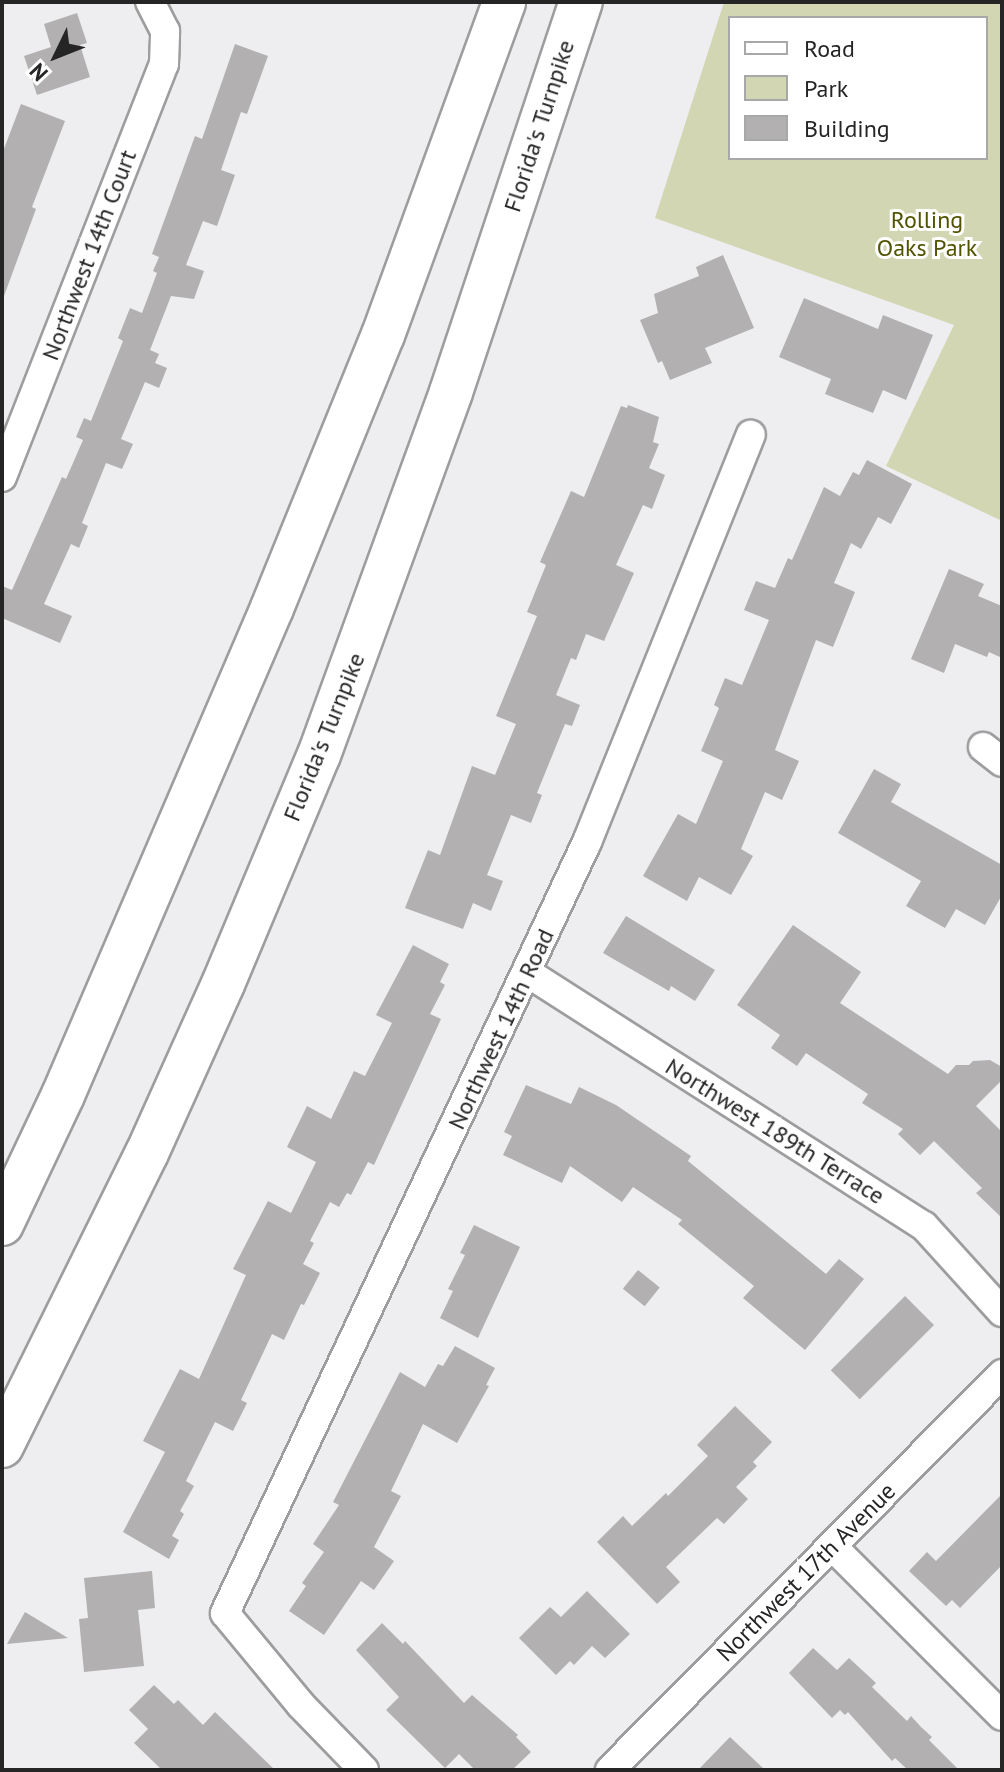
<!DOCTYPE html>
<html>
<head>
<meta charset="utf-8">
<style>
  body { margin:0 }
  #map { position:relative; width:1004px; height:1772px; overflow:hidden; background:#eeeef0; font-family:"PT Sans",sans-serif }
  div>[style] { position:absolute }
  .green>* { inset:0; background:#d3d6b3 }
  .building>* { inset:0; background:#b2b0b1; transform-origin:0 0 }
  .roads { filter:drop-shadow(2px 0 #9d9d9f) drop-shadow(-2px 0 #9d9d9f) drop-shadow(0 2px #9d9d9f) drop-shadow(0 -2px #9d9d9f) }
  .minor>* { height:28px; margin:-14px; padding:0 14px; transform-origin:14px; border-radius:14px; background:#fff }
  .highway>* { height:42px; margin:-21px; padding:0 21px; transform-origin:21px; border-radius:21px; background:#fff }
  span { translate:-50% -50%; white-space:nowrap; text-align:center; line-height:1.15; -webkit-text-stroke:6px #fff; paint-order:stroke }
  .street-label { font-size:24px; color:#252526 }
  .park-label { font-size:24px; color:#515301 }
  .frame { position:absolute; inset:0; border:4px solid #252526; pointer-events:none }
  .legend { position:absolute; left:728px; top:16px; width:260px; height:144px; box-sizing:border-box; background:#fff; border:2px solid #a8a8a8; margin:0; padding:10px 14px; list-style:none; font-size:24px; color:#252526 }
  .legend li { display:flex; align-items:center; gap:16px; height:40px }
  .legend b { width:40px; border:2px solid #a8a8a8 }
  .north { position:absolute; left:16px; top:16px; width:80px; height:80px; -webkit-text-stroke:6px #fff; paint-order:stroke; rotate:227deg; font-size:22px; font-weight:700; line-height:32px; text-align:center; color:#252526 }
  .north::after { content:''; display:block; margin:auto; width:28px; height:36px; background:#252526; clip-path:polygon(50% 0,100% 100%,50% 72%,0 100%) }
</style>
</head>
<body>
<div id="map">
  <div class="green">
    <i style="clip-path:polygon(evenodd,724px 2px,1002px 2px,1002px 521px,886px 466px,954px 325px,655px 218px,724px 2px,730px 18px,986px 18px,986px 158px,730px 158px,730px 18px)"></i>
  </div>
  <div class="building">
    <i style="clip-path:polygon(77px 13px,87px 43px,80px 45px,90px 77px,37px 95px,24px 56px,51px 47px,44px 24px)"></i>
    <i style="clip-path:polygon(235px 44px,268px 56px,247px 114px,241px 112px,221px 170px,235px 175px,217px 226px,203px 221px,186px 265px,204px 271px,194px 299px,171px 296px,150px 350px,159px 354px,155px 363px,167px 368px,159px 388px,145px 382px,121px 439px,133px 444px,122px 469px,106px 463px,82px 523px,88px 526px,79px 548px,71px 544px,44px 604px,72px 616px,60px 643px,2px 618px,2px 586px,12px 590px,62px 477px,66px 479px,83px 440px,76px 437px,84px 418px,91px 421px,123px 341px,118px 338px,130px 308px,142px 313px,157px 273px,153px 271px,159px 257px,152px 254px,195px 136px,202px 139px)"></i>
    <i style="clip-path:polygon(21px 104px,65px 121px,32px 207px,36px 209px,4px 296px,2px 154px)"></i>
    <i style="clip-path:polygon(723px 255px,754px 328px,705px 348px,712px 363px,670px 380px,662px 361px,658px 363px,640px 320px,658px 313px,654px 294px,699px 276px,696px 267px)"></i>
    <i style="clip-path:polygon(804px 298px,878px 329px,883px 315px,933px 335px,906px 400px,883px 390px,873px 413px,825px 394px,831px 379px,779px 357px)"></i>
    <i style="clip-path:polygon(628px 405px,659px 417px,653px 442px,659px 444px,649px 468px,665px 475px,652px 509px,643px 505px,616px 565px,634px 573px,604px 641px,586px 634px,576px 660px,571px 658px,556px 695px,580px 705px,572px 726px,565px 724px,537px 793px,542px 795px,531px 823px,511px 815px,487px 875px,503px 881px,491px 911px,473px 903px,463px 929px,405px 908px,428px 850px,440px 855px,472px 766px,495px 775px,516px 724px,496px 716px,537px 616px,527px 612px,546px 565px,540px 562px,571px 491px,584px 497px,621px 406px,627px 408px)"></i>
    <i style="clip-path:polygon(867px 460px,912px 484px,891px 524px,878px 517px,861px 549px,851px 543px,834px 583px,855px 592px,833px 647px,816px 640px,775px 750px,799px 761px,782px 800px,765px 792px,741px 849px,753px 856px,731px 895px,699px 877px,687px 901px,643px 876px,678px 814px,696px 824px,723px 761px,701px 751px,719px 708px,714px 705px,725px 678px,742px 685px,769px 620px,744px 610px,756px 581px,775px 588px,788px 558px,792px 560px,824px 487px,840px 496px,853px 472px,859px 475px)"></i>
    <i style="clip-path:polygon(949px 569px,984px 584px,978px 596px,1002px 606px,1002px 658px,989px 652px,987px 657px,955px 644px,944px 673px,911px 659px)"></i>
    <i style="clip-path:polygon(874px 769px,901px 784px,891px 802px,1002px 865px,1002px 895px,985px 925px,956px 909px,945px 928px,906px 906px,921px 881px,838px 833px)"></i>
    <i style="clip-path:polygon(626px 916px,715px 970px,695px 1001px,671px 986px,669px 991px,603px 953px)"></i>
    <i style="clip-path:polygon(793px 925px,861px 972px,840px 1003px,948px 1074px,956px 1065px,969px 1065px,973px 1061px,990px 1060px,1002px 1067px,1002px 1080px,976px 1106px,1002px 1132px,1002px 1218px,976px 1193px,982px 1188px,934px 1141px,920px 1155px,898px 1134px,903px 1129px,862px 1103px,868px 1094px,806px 1053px,797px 1066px,771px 1048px,780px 1035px,737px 1005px)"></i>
    <i style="clip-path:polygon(413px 945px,449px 964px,440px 982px,445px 985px,430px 1014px,441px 1019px,374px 1165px,368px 1162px,351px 1195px,347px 1193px,339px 1207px,330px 1202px,310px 1241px,314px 1243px,303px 1264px,320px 1273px,304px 1305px,301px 1304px,284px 1340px,272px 1334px,241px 1400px,247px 1403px,233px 1431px,215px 1422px,186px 1481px,194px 1486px,180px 1511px,184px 1514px,172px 1536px,179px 1540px,169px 1559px,123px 1532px,165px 1452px,143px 1441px,180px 1369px,199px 1379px,246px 1275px,233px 1269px,268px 1201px,291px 1213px,316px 1162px,287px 1147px,307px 1106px,331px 1119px,354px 1071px,365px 1076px,392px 1023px,376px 1015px)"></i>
    <i style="clip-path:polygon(526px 1085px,571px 1104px,579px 1087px,616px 1105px,691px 1156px,688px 1161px,826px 1274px,839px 1259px,864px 1279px,805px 1350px,743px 1298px,754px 1286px,678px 1224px,682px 1220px,633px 1187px,622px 1202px,570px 1166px,562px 1183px,503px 1155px,512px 1136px,504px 1132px)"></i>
    <i style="clip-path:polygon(474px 1225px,520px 1247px,478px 1338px,440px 1318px,453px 1291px,448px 1289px,465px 1255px,460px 1253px)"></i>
    <i style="left:638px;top:1270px;width:28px;height:24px;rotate:39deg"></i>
    <i style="left:905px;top:1296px;width:41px;height:105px;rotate:45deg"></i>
    <i style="clip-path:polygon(455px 1346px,495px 1368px,486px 1385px,489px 1386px,457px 1443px,423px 1424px,391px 1491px,401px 1496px,374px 1547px,394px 1561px,374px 1590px,361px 1581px,324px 1635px,289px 1611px,306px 1586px,302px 1583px,324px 1552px,313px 1544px,339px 1505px,333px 1502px,400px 1372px,425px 1387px,438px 1364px,443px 1366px)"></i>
    <i style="clip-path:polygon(735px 1406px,772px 1442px,753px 1462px,757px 1466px,736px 1487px,748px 1499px,724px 1524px,717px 1518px,666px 1567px,680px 1582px,657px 1604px,597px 1542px,623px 1516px,632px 1526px,666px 1493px,668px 1496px,708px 1456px,697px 1445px)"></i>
    <i style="clip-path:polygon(1002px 1494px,1002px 1565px,960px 1608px,952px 1600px,946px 1606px,909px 1571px,927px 1552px,936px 1561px)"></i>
    <i style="clip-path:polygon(152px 1571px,155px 1608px,138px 1610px,144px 1666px,84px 1672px,79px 1619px,88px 1618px,84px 1578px)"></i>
    <i style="clip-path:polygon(587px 1591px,630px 1634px,605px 1658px,592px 1646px,574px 1665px,570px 1661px,556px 1675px,519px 1638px,550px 1607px,561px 1617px)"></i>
    <i style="clip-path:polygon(25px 1612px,68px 1638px,7px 1644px)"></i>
    <i style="clip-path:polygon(382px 1623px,403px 1644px,405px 1641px,464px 1703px,472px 1695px,518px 1735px,516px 1737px,531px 1752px,512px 1770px,475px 1770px,459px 1754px,445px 1768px,386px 1710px,399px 1697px,356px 1650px)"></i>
    <i style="clip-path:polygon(813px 1648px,837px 1670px,849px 1658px,876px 1683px,872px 1687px,907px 1721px,911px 1716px,921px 1727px,932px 1737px,929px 1740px,959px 1770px,908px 1770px,895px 1758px,892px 1761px,848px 1712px,845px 1715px,840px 1710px,832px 1718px,789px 1673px)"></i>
    <i style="clip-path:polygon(154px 1685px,174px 1704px,178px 1700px,203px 1725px,215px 1712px,275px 1770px,162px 1770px,134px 1743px,148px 1729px,129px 1710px)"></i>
    <i style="clip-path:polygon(730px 1737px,765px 1770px,698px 1770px)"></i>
  </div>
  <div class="roads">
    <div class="minor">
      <i style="left:2px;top:477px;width:444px;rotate:-68.6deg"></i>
      <i style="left:164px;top:64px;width:33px;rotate:-88deg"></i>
      <i style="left:165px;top:31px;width:33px;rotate:-117deg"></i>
      <i style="left:983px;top:747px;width:24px;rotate:38deg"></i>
      <i style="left:528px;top:973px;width:470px;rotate:32.6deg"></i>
      <i style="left:924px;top:1226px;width:116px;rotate:47.8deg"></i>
      <i style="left:832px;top:1546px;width:240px;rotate:45deg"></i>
      <i style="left:364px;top:1770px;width:91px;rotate:-134.1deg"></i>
      <i style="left:301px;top:1705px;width:119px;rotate:-129.6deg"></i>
      <i style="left:225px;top:1613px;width:852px;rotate:-64.85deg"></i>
      <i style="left:587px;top:842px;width:439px;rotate:-68.1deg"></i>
      <i style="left:610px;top:1770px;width:557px;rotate:-45.29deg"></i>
    </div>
    <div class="highway">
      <i style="left:2px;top:1224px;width:143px;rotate:-64.7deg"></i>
      <i style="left:63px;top:1095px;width:530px;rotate:-66.77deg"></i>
      <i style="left:272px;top:608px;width:295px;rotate:-67.9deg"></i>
      <i style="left:383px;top:335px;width:354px;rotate:-70deg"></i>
      <i style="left:2px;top:1446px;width:327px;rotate:-63.7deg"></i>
      <i style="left:147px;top:1153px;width:185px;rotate:-65.8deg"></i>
      <i style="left:223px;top:984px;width:248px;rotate:-67.3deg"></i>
      <i style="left:319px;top:755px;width:386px;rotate:-70deg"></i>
      <i style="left:451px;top:392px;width:411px;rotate:-71.6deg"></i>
    </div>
  </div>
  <div class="street-label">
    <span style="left:539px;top:126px;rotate:-72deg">Florida's Turnpike</span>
    <span style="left:89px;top:255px;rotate:-69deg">Northwest 14th Court</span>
    <span style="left:324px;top:737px;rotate:-68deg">Florida's Turnpike</span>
    <span style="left:501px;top:1029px;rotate:-65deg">Northwest 14th Road</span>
    <span style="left:775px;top:1131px;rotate:32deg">Northwest 189th Terrace</span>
    <span style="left:806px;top:1572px;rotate:-45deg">Northwest 17th Avenue</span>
  </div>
  <div class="park-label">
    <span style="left:927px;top:234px">Rolling<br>Oaks Park</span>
  </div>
  <div class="frame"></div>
  <ul class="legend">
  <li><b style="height:10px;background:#fff"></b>Road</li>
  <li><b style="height:22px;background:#d3d6b3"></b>Park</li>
  <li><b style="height:22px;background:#b2b0b1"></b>Building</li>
  </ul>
  <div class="north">N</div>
</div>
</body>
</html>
